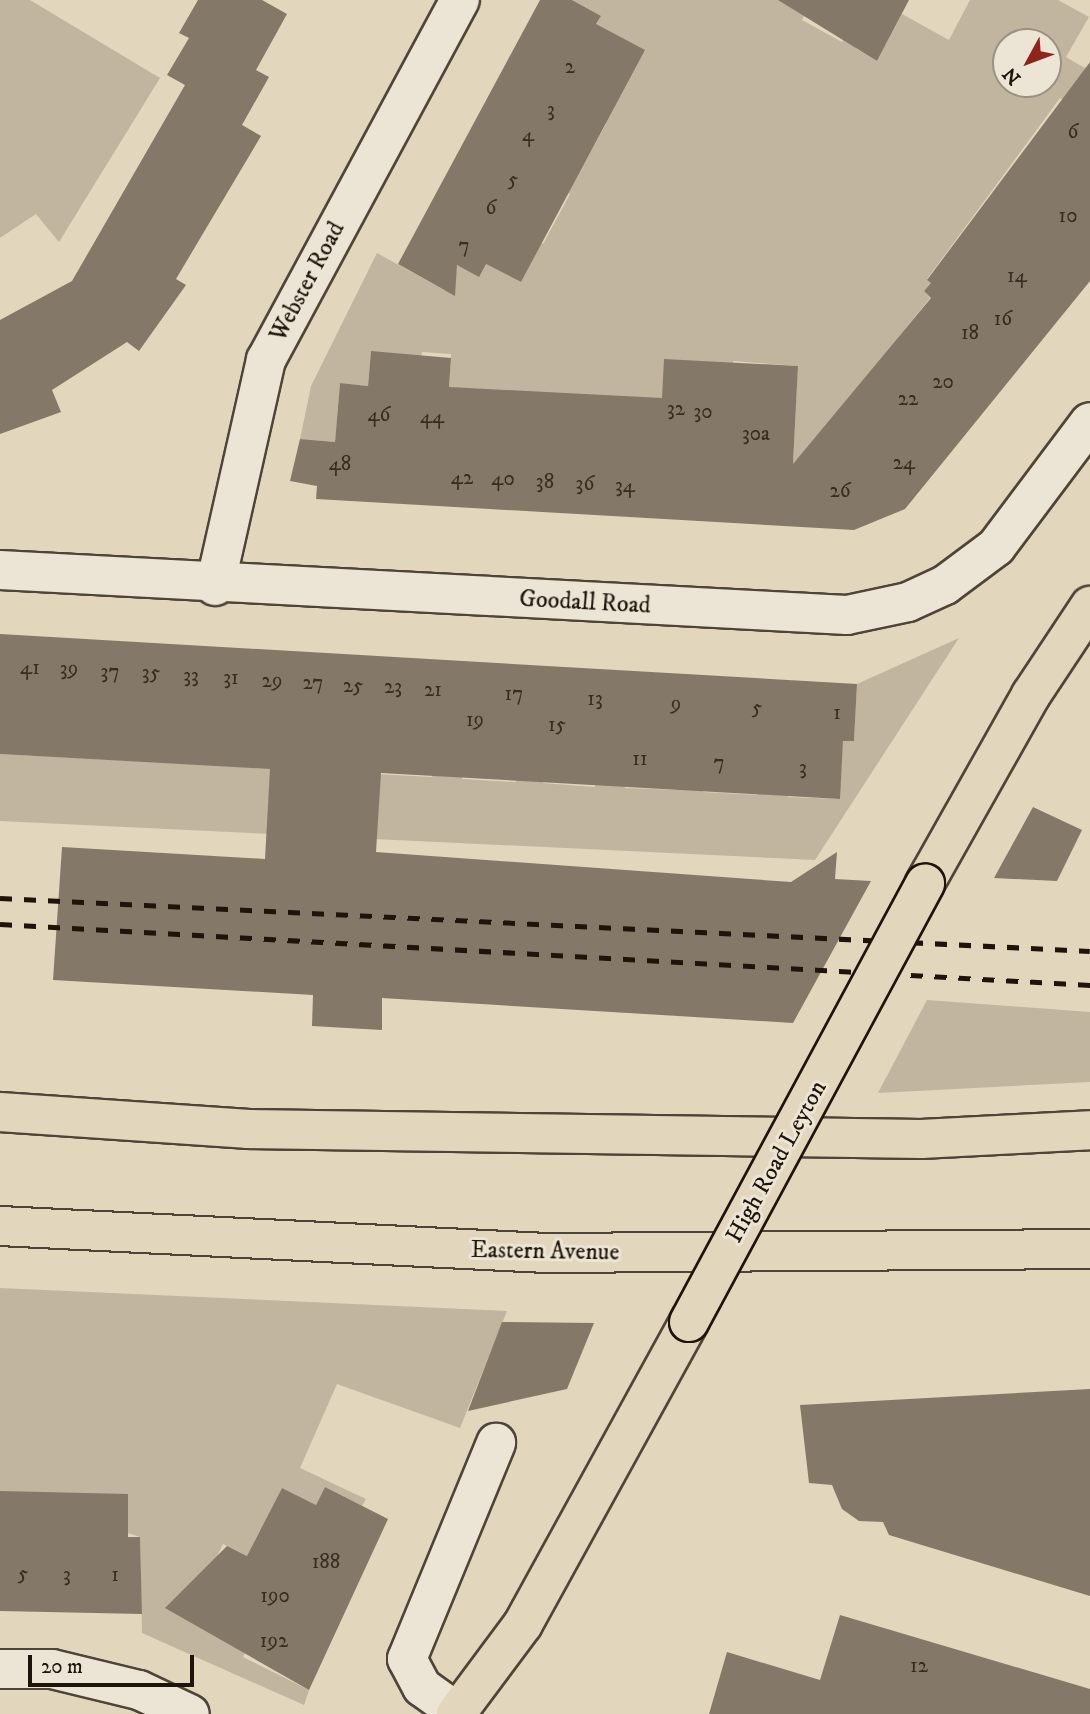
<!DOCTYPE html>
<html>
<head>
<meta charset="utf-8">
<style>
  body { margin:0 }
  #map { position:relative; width:1090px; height:1714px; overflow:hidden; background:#e2d6bd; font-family:"IM FELL DW Pica",serif }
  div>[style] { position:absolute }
  .green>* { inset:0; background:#c1b59f }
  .building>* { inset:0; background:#847968 }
  .roads { filter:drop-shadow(2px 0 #4f4438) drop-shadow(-2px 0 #4f4438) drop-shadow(0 2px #4f4438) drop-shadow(0 -2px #4f4438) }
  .minor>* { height:38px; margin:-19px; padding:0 19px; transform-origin:19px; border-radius:19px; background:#ece4d4 }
  .major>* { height:38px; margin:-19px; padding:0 19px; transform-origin:19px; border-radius:19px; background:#e2d6bd }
  .highway>* { height:38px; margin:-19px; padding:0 19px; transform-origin:19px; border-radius:19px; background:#e2d6bd }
  .rail>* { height:5px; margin-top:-2.5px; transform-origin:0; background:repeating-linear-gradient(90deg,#1e140b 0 12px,transparent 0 24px) }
  .bridges { filter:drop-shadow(2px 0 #1e140b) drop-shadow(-2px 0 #1e140b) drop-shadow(0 2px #1e140b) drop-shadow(0 -2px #1e140b) }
  .major-bridge>* { height:38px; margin:-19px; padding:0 19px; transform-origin:19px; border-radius:19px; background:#e2d6bd }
  span { translate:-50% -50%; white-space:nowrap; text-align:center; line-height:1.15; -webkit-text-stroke:6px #ece4d4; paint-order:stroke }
  .number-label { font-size:21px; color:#382d22 }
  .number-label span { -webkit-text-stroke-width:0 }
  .street-label { font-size:24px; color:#1e140b }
  .north { position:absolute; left:992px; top:28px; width:70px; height:70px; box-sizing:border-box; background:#ece4d4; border:2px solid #9a9184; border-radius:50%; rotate:229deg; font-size:19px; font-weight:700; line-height:28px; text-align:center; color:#1e140b }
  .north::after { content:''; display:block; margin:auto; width:24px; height:32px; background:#8f2418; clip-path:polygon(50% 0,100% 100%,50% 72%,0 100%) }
  .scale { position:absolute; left:28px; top:1655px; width:166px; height:32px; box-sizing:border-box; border:4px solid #1e140b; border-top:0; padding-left:9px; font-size:21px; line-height:24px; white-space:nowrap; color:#1e140b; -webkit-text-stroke:5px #ece4d4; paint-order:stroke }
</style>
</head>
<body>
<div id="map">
  <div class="green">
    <i style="clip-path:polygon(0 0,30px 0,160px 78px,59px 242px,36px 214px,0 238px)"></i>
    <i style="clip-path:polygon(evenodd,572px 0,812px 0,802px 20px,842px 42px,865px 0,880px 3px,855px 48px,877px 61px,902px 14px,949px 40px,970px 0,1058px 0,1089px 17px,1066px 57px,1090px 71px,1074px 105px,1060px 98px,927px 279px,931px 283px,924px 291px,930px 298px,861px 384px,827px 442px,810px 443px,808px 464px,793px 464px,798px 366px,733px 361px,732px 407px,659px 457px,449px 388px,451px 354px,422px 352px,414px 446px,371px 351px,368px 386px,340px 383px,335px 442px,300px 439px,311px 386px,377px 253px,444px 290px,458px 265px,486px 264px,521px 282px,535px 255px,493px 217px,543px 244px,570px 194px,519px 166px,530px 145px,580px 171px,606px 124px,555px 96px,601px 16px,572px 0,1006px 42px,1048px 42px,1048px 84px,1006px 84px,1006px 42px)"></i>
    <i style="clip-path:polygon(959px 638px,815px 860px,0 821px,0 754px,432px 777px,436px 720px,465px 721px,462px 779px,516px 782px,519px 724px,546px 725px,543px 783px,595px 787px,599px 728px,628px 730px,625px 788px,676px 790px,679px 732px,706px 734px,703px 792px,757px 795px,762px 736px,791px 738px,788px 797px,839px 799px,843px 741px,854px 741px,857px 684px)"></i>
    <i style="clip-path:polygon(927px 1000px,1090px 1012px,1090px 1082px,878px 1093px)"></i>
    <i style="clip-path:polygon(0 1288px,507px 1311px,460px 1428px,337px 1384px,300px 1468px,366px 1499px,362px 1506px,325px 1487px,316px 1505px,282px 1488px,255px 1541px,284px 1574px,223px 1544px,202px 1587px,248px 1646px,243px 1657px,309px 1690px,304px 1705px,142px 1633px,140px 1537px,0 1492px)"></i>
  </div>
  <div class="building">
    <i style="clip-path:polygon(198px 0,262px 0,287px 14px,256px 70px,269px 77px,242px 125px,261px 136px,176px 279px,186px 285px,139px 351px,127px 342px,52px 390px,61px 412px,0 434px,0 320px,72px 281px,185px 85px,167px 75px,189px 38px,179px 33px)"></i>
    <i style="clip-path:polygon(540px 0,572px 0,601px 16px,596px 24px,645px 50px,521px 282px,486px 264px,479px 277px,457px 265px,455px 296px,398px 264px)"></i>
    <i style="clip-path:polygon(778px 0,909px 0,877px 61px)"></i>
    <i style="clip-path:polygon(1090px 62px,1090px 281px,905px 509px,854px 530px,316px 499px,317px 486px,290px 481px,300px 439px,335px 442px,340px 383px,368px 386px,371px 351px,451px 358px,449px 387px,662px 398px,664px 359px,798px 366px,793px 464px,931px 298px,924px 291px,931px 283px,927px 280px)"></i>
    <i style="clip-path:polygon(0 634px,857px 684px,854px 741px,843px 741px,840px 799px,381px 773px,376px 852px,791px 882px,837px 852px,835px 879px,871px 881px,793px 1023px,382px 998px,382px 1030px,312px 1026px,313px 995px,53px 980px,62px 847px,265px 859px,270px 769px,0 754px)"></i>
    <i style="clip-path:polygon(1033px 807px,1082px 830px,1057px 881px,994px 878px)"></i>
    <i style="clip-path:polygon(502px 1322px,594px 1323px,567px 1389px,468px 1411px)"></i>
    <i style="clip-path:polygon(1090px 1389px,1090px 1596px,889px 1535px,883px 1522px,859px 1521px,842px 1509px,832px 1485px,809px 1483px,800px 1405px)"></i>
    <i style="clip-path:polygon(325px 1487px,388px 1519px,309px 1690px,165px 1608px,227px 1546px,247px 1556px,282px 1488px,316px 1505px)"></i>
    <i style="clip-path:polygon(0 1491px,128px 1494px,128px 1537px,140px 1537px,142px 1614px,0 1611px)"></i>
    <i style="clip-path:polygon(840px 1615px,1090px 1689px,1090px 1714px,709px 1714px,727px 1652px,820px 1680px)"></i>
  </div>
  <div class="roads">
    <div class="minor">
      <i style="left:0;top:570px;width:848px;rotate:3.04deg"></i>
      <i style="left:847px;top:615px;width:62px;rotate:-12deg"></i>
      <i style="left:908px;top:602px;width:41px;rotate:-24.7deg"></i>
      <i style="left:945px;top:585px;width:64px;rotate:-36.7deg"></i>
      <i style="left:996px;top:547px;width:156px;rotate:-53.1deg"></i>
      <i style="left:215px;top:586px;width:232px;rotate:-77.3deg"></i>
      <i style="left:266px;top:360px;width:409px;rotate:-61.7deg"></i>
      <i style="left:0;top:1669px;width:52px"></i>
      <i style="left:52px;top:1669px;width:89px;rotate:13.6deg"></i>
      <i style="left:139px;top:1690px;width:56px;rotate:25.2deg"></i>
      <i style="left:457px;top:1712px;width:43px;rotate:-144.5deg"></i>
      <i style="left:422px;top:1687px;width:32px;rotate:-118deg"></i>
      <i style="left:407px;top:1659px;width:234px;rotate:-67.6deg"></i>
    </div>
    <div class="major">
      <i style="left:925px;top:883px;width:216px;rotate:-60.6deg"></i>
      <i style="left:1031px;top:695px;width:107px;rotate:-56.5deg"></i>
      <i style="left:456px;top:1714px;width:112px;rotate:-53.3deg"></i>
      <i style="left:523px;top:1624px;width:345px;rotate:-61.2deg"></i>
    </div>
    <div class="highway">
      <i style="left:0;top:1112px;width:249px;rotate:3.9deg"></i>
      <i style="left:248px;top:1129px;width:673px;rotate:0.85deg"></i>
      <i style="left:921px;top:1139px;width:169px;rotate:-3deg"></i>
      <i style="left:0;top:1226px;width:548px;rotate:2.83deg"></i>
      <i style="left:547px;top:1253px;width:543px;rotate:-0.42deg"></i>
    </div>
  </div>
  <div class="rail">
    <i style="left:0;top:898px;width:1091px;rotate:2.78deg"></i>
    <i style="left:0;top:924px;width:1092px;rotate:3.2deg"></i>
  </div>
  <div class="bridges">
    <div class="major-bridge">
      <i style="left:689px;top:1322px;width:498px;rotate:-61.7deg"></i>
    </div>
  </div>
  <div class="number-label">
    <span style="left:570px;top:67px">2</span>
    <span style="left:551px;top:110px">3</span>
    <span style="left:1073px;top:132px">6</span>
    <span style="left:528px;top:135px">4</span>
    <span style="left:513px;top:180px">5</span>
    <span style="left:491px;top:208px">6</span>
    <span style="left:1068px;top:216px">10</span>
    <span style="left:464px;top:246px">7</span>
    <span style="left:1017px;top:276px">14</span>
    <span style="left:1003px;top:319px">16</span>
    <span style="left:970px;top:333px">18</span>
    <span style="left:943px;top:382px">20</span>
    <span style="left:908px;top:399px">22</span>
    <span style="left:676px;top:409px">32</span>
    <span style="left:703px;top:412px">30</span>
    <span style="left:379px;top:415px">46</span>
    <span style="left:432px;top:417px">44</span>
    <span style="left:756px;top:434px">30a</span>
    <span style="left:904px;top:463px">24</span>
    <span style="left:340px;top:464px">48</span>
    <span style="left:462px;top:478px">42</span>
    <span style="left:503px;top:479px">40</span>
    <span style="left:545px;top:482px">38</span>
    <span style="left:585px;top:484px">36</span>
    <span style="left:625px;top:486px">34</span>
    <span style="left:840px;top:491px">26</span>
    <span style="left:30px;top:668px">41</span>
    <span style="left:69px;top:669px">39</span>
    <span style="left:110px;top:672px">37</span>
    <span style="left:151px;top:673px">35</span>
    <span style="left:191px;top:676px">33</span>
    <span style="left:231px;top:678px">31</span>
    <span style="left:272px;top:681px">29</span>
    <span style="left:313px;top:683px">27</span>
    <span style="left:353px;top:686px">25</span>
    <span style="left:393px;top:687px">23</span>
    <span style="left:433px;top:690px">21</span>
    <span style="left:514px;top:694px">17</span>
    <span style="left:595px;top:699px">13</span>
    <span style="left:676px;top:704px">9</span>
    <span style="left:757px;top:708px">5</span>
    <span style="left:837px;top:713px">1</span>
    <span style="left:475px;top:720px">19</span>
    <span style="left:557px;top:725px">15</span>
    <span style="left:640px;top:759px">11</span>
    <span style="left:719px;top:763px">7</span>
    <span style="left:803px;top:768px">3</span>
    <span style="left:326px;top:1562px">188</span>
    <span style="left:23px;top:1574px">5</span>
    <span style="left:67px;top:1575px">3</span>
    <span style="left:115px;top:1575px">1</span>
    <span style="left:275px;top:1596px">190</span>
    <span style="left:274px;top:1641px">192</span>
    <span style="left:919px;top:1666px">12</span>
  </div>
  <div class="street-label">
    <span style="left:308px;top:282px;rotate:-62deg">Webster Road</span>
    <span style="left:585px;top:603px;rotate:3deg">Goodall Road</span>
    <span style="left:777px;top:1162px;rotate:-61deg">High Road Leyton</span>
    <span style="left:545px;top:1252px;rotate:1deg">Eastern Avenue</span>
  </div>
  <div class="north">N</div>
  <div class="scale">20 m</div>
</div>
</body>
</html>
